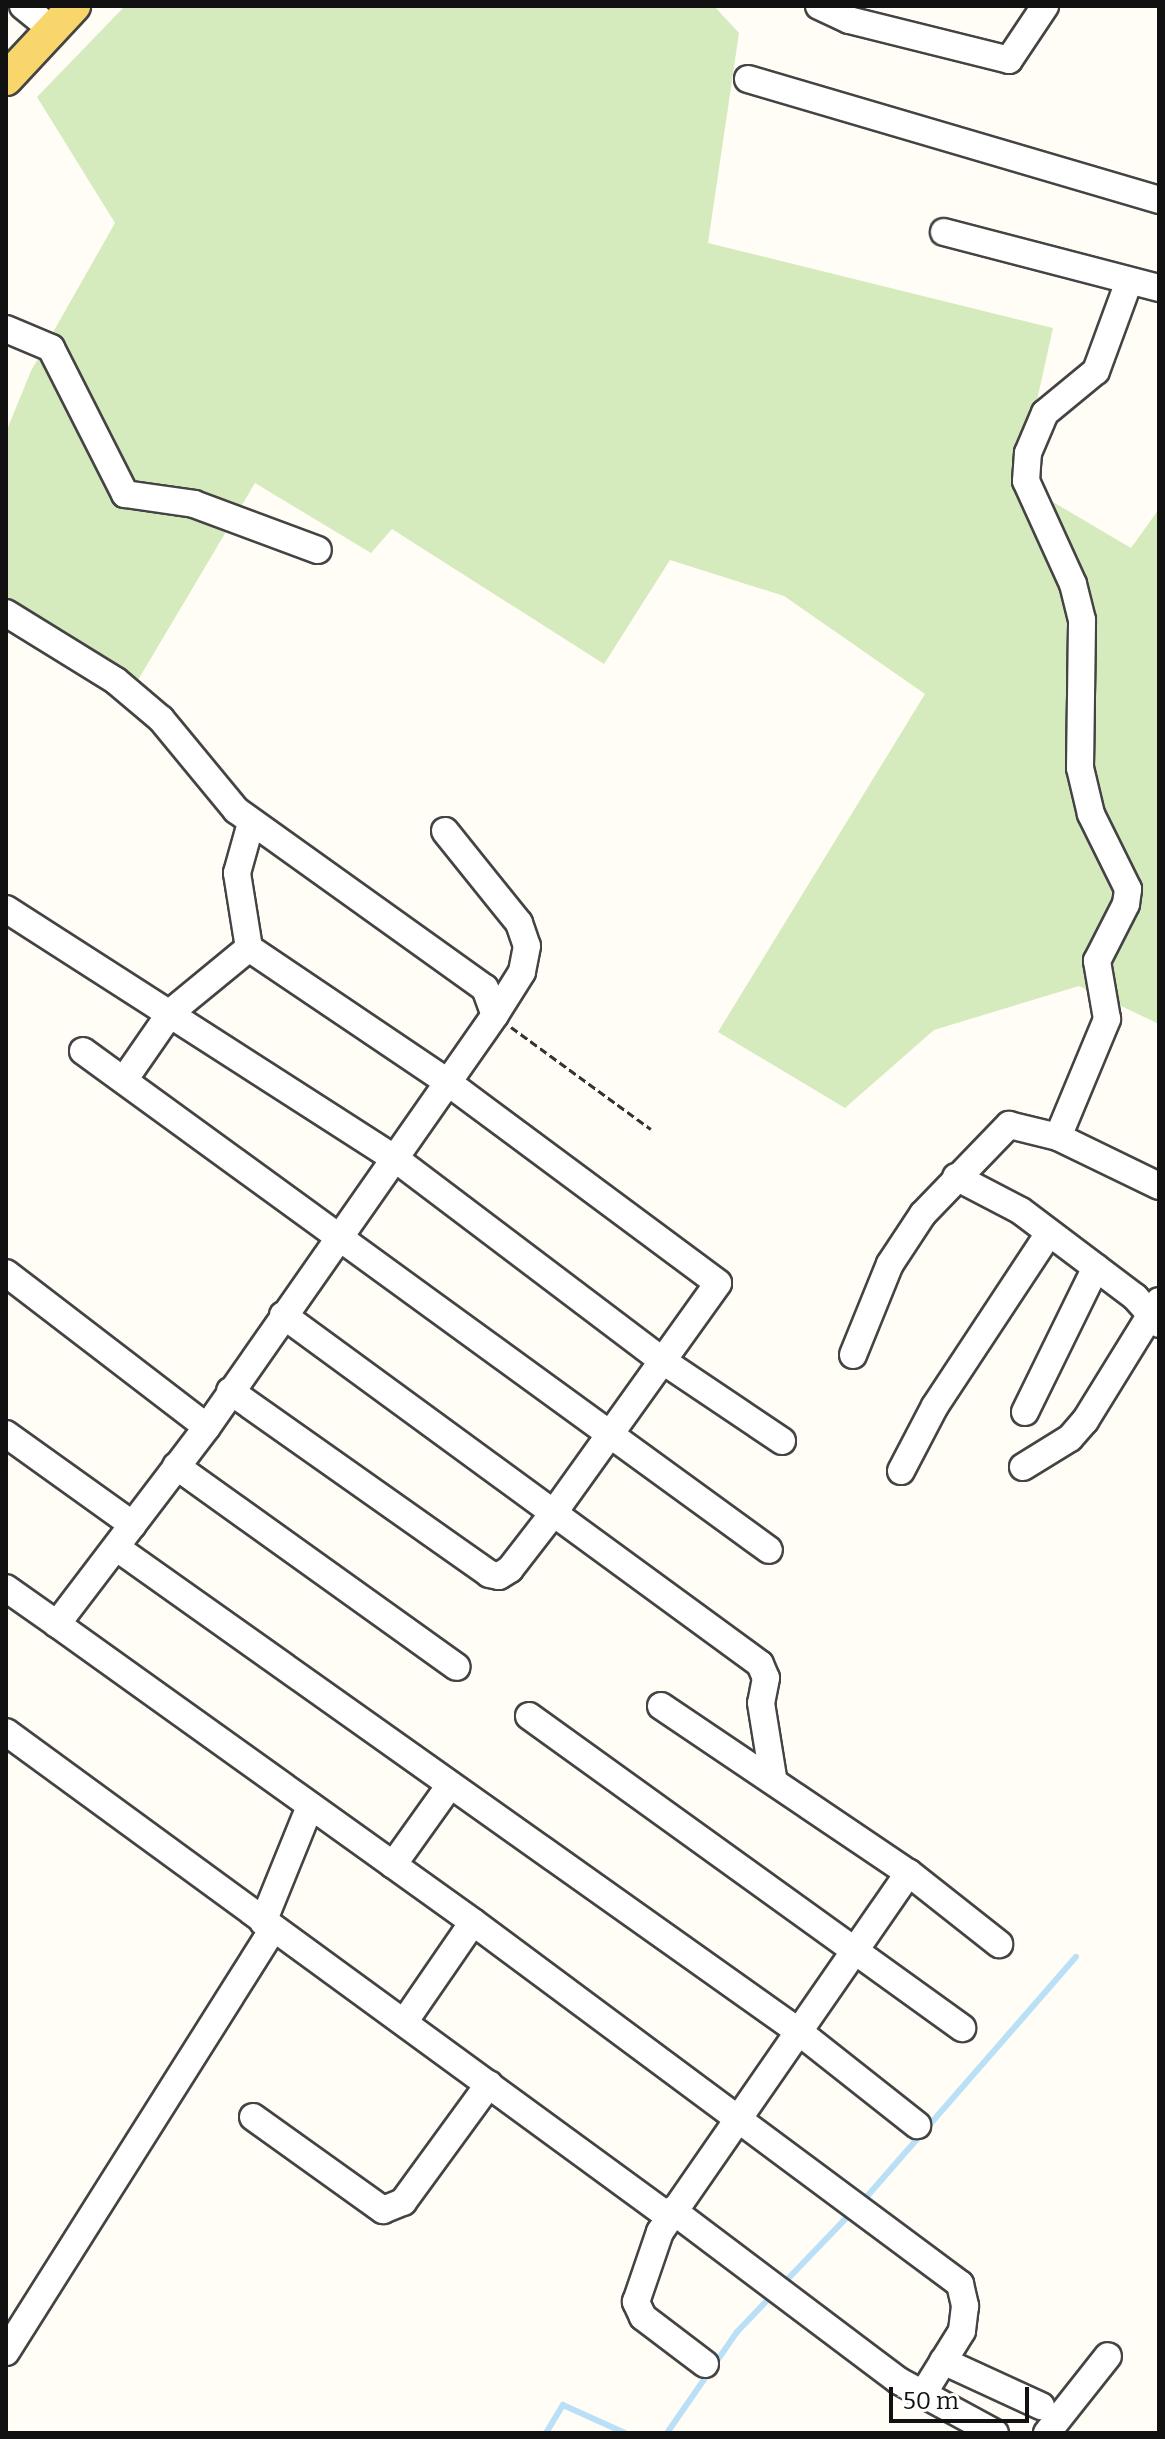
<!DOCTYPE html>
<html>
<head>
<meta charset="utf-8">
<style>
  body { margin:0 }
  #map { position:relative; width:1165px; height:2439px; overflow:hidden; background:#fffdf5; font-family:Bitter,serif }
  div>[style] { position:absolute }
  .green>* { inset:0; background:#d5ebbd }
  .stream>* { height:6px; margin:-3px; padding:0 3px; transform-origin:3px; border-radius:3px; background:#b9e0f7 }
  .path>* { height:3px; margin-top:-1.5px; transform-origin:0; background:repeating-linear-gradient(90deg,#333 0 8px,transparent 0 12px) }
  .roads { filter:drop-shadow(2px 0 #444) drop-shadow(-2px 0 #444) drop-shadow(0 2px #444) drop-shadow(0 -2px #444) }
  .minor>* { height:26px; margin:-13px; padding:0 13px; transform-origin:13px; border-radius:13px; background:#fff }
  .major>* { height:32px; margin:-16px; padding:0 16px; transform-origin:16px; border-radius:16px; background:#f9d66b }
  span { translate:-50% -50%; white-space:nowrap; text-align:center; line-height:1.15; -webkit-text-stroke:8px #fff; paint-order:stroke }
  .frame { position:absolute; inset:0; border:8px solid #111; pointer-events:none }
  .scale { position:absolute; left:889px; top:2387px; width:140px; height:36px; box-sizing:border-box; border:4px solid #111; border-top:0; padding-left:10px; font-size:24px; line-height:28px; white-space:nowrap; color:#111; -webkit-text-stroke:6px #fff; paint-order:stroke }
</style>
</head>
<body>
<div id="map">
  <div class="green">
    <i style="clip-path:polygon(125px 6px,714px 6px,739px 33px,708px 243px,1053px 328px,1019px 482px,1131px 548px,1159px 509px,1159px 1024px,1079px 986px,934px 1030px,845px 1108px,718px 1032px,925px 694px,784px 596px,670px 560px,604px 664px,392px 529px,371px 553px,255px 483px,138px 680px,6px 598px,6px 432px,31px 371px,115px 223px,37px 97px)"></i>
  </div>
  <div class="stream">
    <i style="left:863px;top:2201px;width:324px;rotate:-48.9deg"></i>
    <i style="left:782px;top:2285px;width:101px;rotate:-46.2deg"></i>
    <i style="left:546px;top:2433px;width:33px;rotate:-59deg"></i>
    <i style="left:563px;top:2405px;width:68px;rotate:24.3deg"></i>
    <i style="left:667px;top:2433px;width:123px;rotate:-55.3deg"></i>
    <i style="left:737px;top:2332px;width:54px;rotate:-46.5deg"></i>
  </div>
  <div class="path">
    <i style="left:511px;top:1027px;width:173px;rotate:36.1deg"></i>
  </div>
  <div class="roads">
    <div class="minor">
      <i style="left:23px;top:6px;width:21px;rotate:39deg"></i>
      <i style="left:819px;top:6px;width:33px;rotate:25deg"></i>
      <i style="left:849px;top:20px;width:165px;rotate:14deg"></i>
      <i style="left:1009px;top:60px;width:65px;rotate:-56.3deg"></i>
      <i style="left:748px;top:79px;width:428px;rotate:16.4deg"></i>
      <i style="left:944px;top:232px;width:222px;rotate:14.6deg"></i>
      <i style="left:6px;top:329px;width:49px;rotate:22.9deg"></i>
      <i style="left:51px;top:348px;width:164px;rotate:63.1deg"></i>
      <i style="left:125px;top:494px;width:70px;rotate:8.2deg"></i>
      <i style="left:194px;top:504px;width:132px;rotate:20.4deg"></i>
      <i style="left:6px;top:613px;width:129px;rotate:31.7deg"></i>
      <i style="left:116px;top:681px;width:59px;rotate:40.2deg"></i>
      <i style="left:161px;top:719px;width:118px;rotate:50.5deg"></i>
      <i style="left:236px;top:810px;width:306px;rotate:35.6deg"></i>
      <i style="left:485px;top:988px;width:29px;rotate:70deg"></i>
      <i style="left:495px;top:1015px;width:503px;rotate:124.95deg"></i>
      <i style="left:207px;top:1427px;width:248px;rotate:127.3deg"></i>
      <i style="left:57px;top:1624px;width:62px;rotate:-144.8deg"></i>
      <i style="left:445px;top:831px;width:118px;rotate:51.2deg"></i>
      <i style="left:519px;top:923px;width:24px;rotate:71deg"></i>
      <i style="left:527px;top:946px;width:26px;rotate:101deg"></i>
      <i style="left:522px;top:972px;width:51px;rotate:122.1deg"></i>
      <i style="left:6px;top:909px;width:465px;rotate:32.7deg"></i>
      <i style="left:397px;top:1160px;width:330px;rotate:37.1deg"></i>
      <i style="left:660px;top:1359px;width:147px;rotate:33.9deg"></i>
      <i style="left:83px;top:1051px;width:848px;rotate:36.03deg"></i>
      <i style="left:124px;top:1080px;width:83px;rotate:-55.3deg"></i>
      <i style="left:171px;top:1012px;width:101px;rotate:-39.4deg"></i>
      <i style="left:1058px;top:1137px;width:128px;rotate:-67.4deg"></i>
      <i style="left:1107px;top:1019px;width:59px;rotate:-99.8deg"></i>
      <i style="left:1097px;top:961px;width:64px;rotate:-63deg"></i>
      <i style="left:1126px;top:904px;width:15px;rotate:-82deg"></i>
      <i style="left:1128px;top:889px;width:84px;rotate:-116.3deg"></i>
      <i style="left:1091px;top:814px;width:47px;rotate:-103.4deg"></i>
      <i style="left:1080px;top:768px;width:148px;rotate:-89.2deg"></i>
      <i style="left:1082px;top:620px;width:37px;rotate:-104deg"></i>
      <i style="left:1073px;top:584px;width:113px;rotate:-114.5deg"></i>
      <i style="left:1026px;top:481px;width:28px;rotate:-86deg"></i>
      <i style="left:1028px;top:453px;width:43px;rotate:-67deg"></i>
      <i style="left:1045px;top:413px;width:66px;rotate:-39.5deg"></i>
      <i style="left:1096px;top:371px;width:93px;rotate:-69.8deg"></i>
      <i style="left:956px;top:1177px;width:73px;rotate:27.6deg"></i>
      <i style="left:1021px;top:1211px;width:143px;rotate:37deg"></i>
      <i style="left:1135px;top:1297px;width:36px;rotate:48deg"></i>
      <i style="left:6px;top:1273px;width:253px;rotate:37.5deg"></i>
      <i style="left:283px;top:1315px;width:591px;rotate:36.19deg"></i>
      <i style="left:760px;top:1664px;width:15px;rotate:67deg"></i>
      <i style="left:766px;top:1678px;width:25px;rotate:101deg"></i>
      <i style="left:761px;top:1703px;width:75px;rotate:80.8deg"></i>
      <i style="left:853px;top:1355px;width:98px;rotate:-67.9deg"></i>
      <i style="left:890px;top:1264px;width:60px;rotate:-56.6deg"></i>
      <i style="left:923px;top:1214px;width:124px;rotate:-46deg"></i>
      <i style="left:1009px;top:1125px;width:50px;rotate:13.8deg"></i>
      <i style="left:1058px;top:1137px;width:112px;rotate:25.9deg"></i>
      <i style="left:230px;top:1391px;width:317px;rotate:35.2deg"></i>
      <i style="left:489px;top:1574px;width:10px;rotate:11deg"></i>
      <i style="left:499px;top:1576px;width:13px;rotate:-32deg"></i>
      <i style="left:510px;top:1569px;width:73px;rotate:-52.2deg"></i>
      <i style="left:555px;top:1511px;width:280px;rotate:-54.4deg"></i>
      <i style="left:718px;top:1283px;width:335px;rotate:-143.4deg"></i>
      <i style="left:449px;top:1083px;width:241px;rotate:-146deg"></i>
      <i style="left:249px;top:948px;width:76px;rotate:-99.1deg"></i>
      <i style="left:237px;top:873px;width:52px;rotate:-74.4deg"></i>
      <i style="left:1025px;top:1412px;width:161px;rotate:-63.9deg"></i>
      <i style="left:6px;top:1434px;width:156px;rotate:35.6deg"></i>
      <i style="left:176px;top:1466px;width:345px;rotate:35.6deg"></i>
      <i style="left:1023px;top:1467px;width:55px;rotate:-31.7deg"></i>
      <i style="left:1070px;top:1438px;width:23px;rotate:-49deg"></i>
      <i style="left:1085px;top:1421px;width:141px;rotate:-58.3deg"></i>
      <i style="left:901px;top:1471px;width:73px;rotate:-62.4deg"></i>
      <i style="left:935px;top:1406px;width:207px;rotate:-56.6deg"></i>
      <i style="left:117px;top:1548px;width:835px;rotate:35.35deg"></i>
      <i style="left:798px;top:2031px;width:152px;rotate:38.3deg"></i>
      <i style="left:57px;top:1624px;width:512px;rotate:35.62deg"></i>
      <i style="left:473px;top:1922px;width:607px;rotate:36.62deg"></i>
      <i style="left:960px;top:2284px;width:23px;rotate:77deg"></i>
      <i style="left:965px;top:2306px;width:25px;rotate:97deg"></i>
      <i style="left:962px;top:2331px;width:74px;rotate:121.8deg"></i>
      <i style="left:661px;top:1706px;width:299px;rotate:34deg"></i>
      <i style="left:909px;top:1873px;width:115px;rotate:38.3deg"></i>
      <i style="left:529px;top:1716px;width:534px;rotate:35.77deg"></i>
      <i style="left:6px;top:1732px;width:820px;rotate:36.17deg"></i>
      <i style="left:393px;top:1865px;width:98px;rotate:-54.5deg"></i>
      <i style="left:263px;top:1922px;width:125px;rotate:-67.9deg"></i>
      <i style="left:405px;top:2021px;width:120px;rotate:-55.5deg"></i>
      <i style="left:253px;top:2117px;width:160px;rotate:35.6deg"></i>
      <i style="left:383px;top:2210px;width:22px;rotate:-22deg"></i>
      <i style="left:403px;top:2202px;width:146px;rotate:-53.9deg"></i>
      <i style="left:672px;top:2210px;width:284px;rotate:37deg"></i>
      <i style="left:899px;top:2381px;width:109px;rotate:28.4deg"></i>
      <i style="left:6px;top:2352px;width:500px;rotate:-57.74deg"></i>
      <i style="left:943px;top:2361px;width:108px;rotate:24.7deg"></i>
      <i style="left:705px;top:2364px;width:78px;rotate:-142.8deg"></i>
      <i style="left:643px;top:2317px;width:17px;rotate:-115deg"></i>
      <i style="left:636px;top:2302px;width:74px;rotate:-71.1deg"></i>
      <i style="left:660px;top:2232px;width:437px;rotate:-55.3deg"></i>
      <i style="left:1047px;top:2433px;width:98px;rotate:-51.6deg"></i>
    </div>
    <div class="major">
      <i style="left:6px;top:79px;width:100px;rotate:-47deg"></i>
    </div>
  </div>
  <div class="frame"></div>
  <div class="scale">50 m</div>
</div>
</body>
</html>
